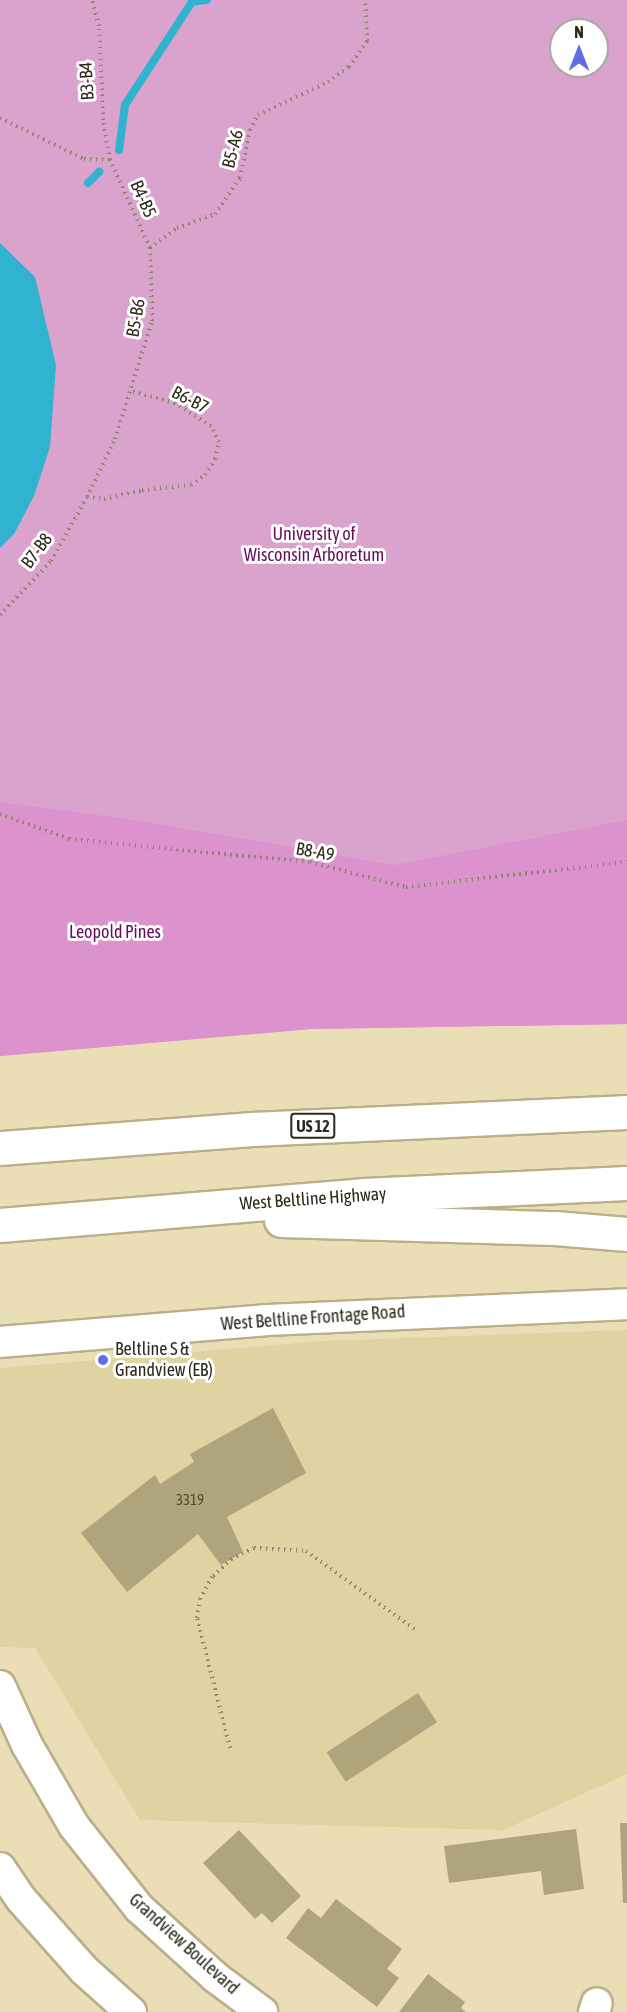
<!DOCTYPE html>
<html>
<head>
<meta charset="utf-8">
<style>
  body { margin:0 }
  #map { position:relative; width:627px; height:2012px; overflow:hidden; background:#e9deb5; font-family:"Asap Condensed",sans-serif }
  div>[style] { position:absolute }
  .built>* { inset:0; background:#e0d3a2 }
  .green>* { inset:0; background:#daa3cd }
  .forest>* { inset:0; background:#dc92cc }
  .water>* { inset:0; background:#2fb3ce }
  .stream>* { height:8px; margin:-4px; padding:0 4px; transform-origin:4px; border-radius:4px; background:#2fb3ce }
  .building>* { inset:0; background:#afa57d; transform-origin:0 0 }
  .path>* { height:4px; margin-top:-2px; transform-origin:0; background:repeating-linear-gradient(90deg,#8e8669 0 1.5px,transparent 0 6px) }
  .roads { filter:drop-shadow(2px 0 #baaf87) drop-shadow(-2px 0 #baaf87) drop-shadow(0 2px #baaf87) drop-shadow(0 -2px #baaf87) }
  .minor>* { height:30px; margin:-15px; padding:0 15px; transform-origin:15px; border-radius:15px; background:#fff }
  .highway>* { height:33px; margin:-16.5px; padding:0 16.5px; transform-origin:16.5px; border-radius:16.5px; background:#fff }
  .dots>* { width:16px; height:16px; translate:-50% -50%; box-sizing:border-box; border:3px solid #fff; border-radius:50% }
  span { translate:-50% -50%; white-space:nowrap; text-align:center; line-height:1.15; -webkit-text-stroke:6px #fff; paint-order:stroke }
  .number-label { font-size:15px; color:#4e4832 }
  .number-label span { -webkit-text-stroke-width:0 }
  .shield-label span { padding:2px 4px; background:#fff; border:2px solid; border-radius:4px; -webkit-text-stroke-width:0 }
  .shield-label { font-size:16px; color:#2d2919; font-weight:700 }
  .street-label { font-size:18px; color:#2d2919 }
  .park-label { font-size:18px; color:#650d59 }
  .poi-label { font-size:18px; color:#2d2919 }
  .left { translate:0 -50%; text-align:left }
  .north { position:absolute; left:549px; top:18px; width:60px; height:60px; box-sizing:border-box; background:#fff; border:2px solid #aba9a3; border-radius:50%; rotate:0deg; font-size:16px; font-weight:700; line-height:24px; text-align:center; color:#2d2919 }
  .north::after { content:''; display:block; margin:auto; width:21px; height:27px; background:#606de5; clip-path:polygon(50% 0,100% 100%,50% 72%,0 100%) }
</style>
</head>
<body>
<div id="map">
  <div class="built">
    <i style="clip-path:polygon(627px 1330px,627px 1774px,503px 1830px,140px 1820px,35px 1648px,0 1647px,0 1368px,325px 1341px)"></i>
  </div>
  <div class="green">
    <i style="clip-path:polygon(evenodd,0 0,627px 0,627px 1024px,311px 1029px,0 1056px,0 0,561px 30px,597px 30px,597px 66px,561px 66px,561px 30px)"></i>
  </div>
  <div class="forest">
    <i style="clip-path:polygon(0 802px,135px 820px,395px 865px,627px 820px,627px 1024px,311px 1029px,0 1056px)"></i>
  </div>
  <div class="water">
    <i style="clip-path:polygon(0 243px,35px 277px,56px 365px,50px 447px,34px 496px,14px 534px,0 548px)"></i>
  </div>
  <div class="stream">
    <i style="left:119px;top:150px;width:45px;rotate:-82.4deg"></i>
    <i style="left:125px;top:105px;width:123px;rotate:-57deg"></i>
    <i style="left:192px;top:2px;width:15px;rotate:-8deg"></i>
    <i style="left:88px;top:183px;width:16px;rotate:-45deg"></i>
  </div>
  <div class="building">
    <i style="clip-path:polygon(273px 1408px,306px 1473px,227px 1517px,243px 1552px,221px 1565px,198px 1534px,127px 1592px,81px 1533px,155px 1475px,160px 1484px,194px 1462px,190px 1454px)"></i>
    <i style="left:418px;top:1693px;width:35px;height:109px;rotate:57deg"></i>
    <i style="clip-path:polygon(620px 1823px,627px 1823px,627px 1903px,623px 1903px)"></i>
    <i style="clip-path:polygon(576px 1829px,584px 1889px,544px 1895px,541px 1871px,449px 1883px,444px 1846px)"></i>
    <i style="clip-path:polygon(239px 1830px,301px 1896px,272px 1923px,262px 1913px,255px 1919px,203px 1863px)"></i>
    <i style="clip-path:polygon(336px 1899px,402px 1949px,387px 1969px,399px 1978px,377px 2007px,286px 1938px,308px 1908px,321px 1918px)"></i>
    <i style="clip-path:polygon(428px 1974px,465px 2002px,461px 2008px,466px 2012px,399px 2012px)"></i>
  </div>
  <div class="path">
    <i style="left:0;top:118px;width:93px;rotate:26deg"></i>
    <i style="left:84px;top:159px;width:26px;rotate:2deg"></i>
    <i style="left:150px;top:248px;width:34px;rotate:-37deg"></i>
    <i style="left:177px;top:228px;width:40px;rotate:-20.2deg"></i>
    <i style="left:215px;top:214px;width:44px;rotate:-55.2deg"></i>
    <i style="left:240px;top:178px;width:49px;rotate:-78.2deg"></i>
    <i style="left:250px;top:130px;width:17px;rotate:-62deg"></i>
    <i style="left:258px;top:115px;width:77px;rotate:-25.2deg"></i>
    <i style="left:328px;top:82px;width:26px;rotate:-36deg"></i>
    <i style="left:349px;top:67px;width:32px;rotate:-55deg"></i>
    <i style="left:367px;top:41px;width:41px;rotate:-92.8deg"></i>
    <i style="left:87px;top:497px;width:17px;rotate:7deg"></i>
    <i style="left:104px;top:499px;width:39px;rotate:-13deg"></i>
    <i style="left:142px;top:490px;width:49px;rotate:-5.8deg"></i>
    <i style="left:191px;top:485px;width:17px;rotate:-36deg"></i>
    <i style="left:205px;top:475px;width:19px;rotate:-58deg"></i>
    <i style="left:215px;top:459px;width:17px;rotate:-77deg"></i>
    <i style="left:219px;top:442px;width:18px;rotate:-117deg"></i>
    <i style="left:211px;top:426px;width:43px;rotate:-147.4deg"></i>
    <i style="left:175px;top:403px;width:46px;rotate:-164.7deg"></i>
    <i style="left:0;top:615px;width:74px;rotate:-46.6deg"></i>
    <i style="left:51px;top:561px;width:73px;rotate:-60.6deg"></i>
    <i style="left:87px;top:497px;width:64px;rotate:-64.2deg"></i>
    <i style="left:115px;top:439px;width:124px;rotate:-72.6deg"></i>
    <i style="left:152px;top:321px;width:73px;rotate:-91.6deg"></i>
    <i style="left:150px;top:248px;width:97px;rotate:-114.4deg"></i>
    <i style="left:110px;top:160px;width:41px;rotate:-99.9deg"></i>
    <i style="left:103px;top:120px;width:94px;rotate:-92.4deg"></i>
    <i style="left:99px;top:26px;width:27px;rotate:-105deg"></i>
    <i style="left:0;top:814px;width:73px;rotate:19.9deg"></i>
    <i style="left:69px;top:839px;width:242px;rotate:5.5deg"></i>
    <i style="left:310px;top:862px;width:99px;rotate:14.6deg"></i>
    <i style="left:406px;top:887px;width:222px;rotate:-6.5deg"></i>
    <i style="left:230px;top:1748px;width:134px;rotate:-104.2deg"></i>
    <i style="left:197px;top:1618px;width:19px;rotate:-81deg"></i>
    <i style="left:200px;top:1599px;width:26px;rotate:-61deg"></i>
    <i style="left:213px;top:1576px;width:25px;rotate:-43deg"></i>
    <i style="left:231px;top:1559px;width:25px;rotate:-26deg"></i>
    <i style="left:254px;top:1548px;width:52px;rotate:3.3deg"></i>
    <i style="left:306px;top:1551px;width:135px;rotate:35.7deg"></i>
  </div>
  <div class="roads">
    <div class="minor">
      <i style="left:0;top:1342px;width:266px;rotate:-4.7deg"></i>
      <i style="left:265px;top:1320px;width:362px;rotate:-2.5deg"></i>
      <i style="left:0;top:1686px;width:65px;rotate:65.4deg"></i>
      <i style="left:27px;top:1745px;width:94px;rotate:59.9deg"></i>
      <i style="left:74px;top:1826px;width:105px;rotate:51.6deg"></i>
      <i style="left:139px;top:1908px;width:103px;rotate:42.2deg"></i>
      <i style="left:215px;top:1977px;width:59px;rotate:36.7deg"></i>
      <i style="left:0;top:1868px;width:37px;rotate:56deg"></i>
      <i style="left:21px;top:1899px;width:95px;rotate:48.4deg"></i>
      <i style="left:84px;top:1970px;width:63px;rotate:41.8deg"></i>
      <i style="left:594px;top:2012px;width:9px;rotate:-72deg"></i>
    </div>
    <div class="highway">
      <i style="left:0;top:1148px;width:253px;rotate:-4.3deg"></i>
      <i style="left:252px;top:1129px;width:375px;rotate:-2.6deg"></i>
      <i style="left:281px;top:1220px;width:274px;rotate:1.7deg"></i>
      <i style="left:555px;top:1228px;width:72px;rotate:4.8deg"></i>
      <i style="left:0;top:1225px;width:364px;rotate:-4.7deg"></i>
      <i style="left:363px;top:1195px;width:264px;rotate:-2.6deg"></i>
    </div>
  </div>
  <div class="dots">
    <i style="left:103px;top:1360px;background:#606de5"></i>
  </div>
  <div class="number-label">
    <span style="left:190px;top:1500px">3319</span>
  </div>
  <div class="shield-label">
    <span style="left:313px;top:1126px">US 12</span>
  </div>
  <div class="street-label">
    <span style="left:87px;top:81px;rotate:-93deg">B3-B4</span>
    <span style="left:233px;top:149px;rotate:-76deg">B5-A6</span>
    <span style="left:143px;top:199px;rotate:66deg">B4-B5</span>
    <span style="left:136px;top:318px;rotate:-80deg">B5-B6</span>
    <span style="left:190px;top:400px;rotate:27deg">B6-B7</span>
    <span style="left:37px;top:551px;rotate:-53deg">B7-B8</span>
    <span style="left:315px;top:852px;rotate:10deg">B8-A9</span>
    <span style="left:313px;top:1199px;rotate:-4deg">West Beltline Highway</span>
    <span style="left:313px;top:1318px;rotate:-4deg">West Beltline Frontage Road</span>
    <span style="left:184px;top:1944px;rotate:42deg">Grandview Boulevard</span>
  </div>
  <div class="park-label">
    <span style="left:314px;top:545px">University of<br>Wisconsin Arboretum</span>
    <span style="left:115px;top:932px">Leopold Pines</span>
  </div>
  <div class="poi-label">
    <span class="left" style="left:115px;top:1360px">Beltline S &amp;<br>Grandview (EB)</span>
  </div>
  <div class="north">N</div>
</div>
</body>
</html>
